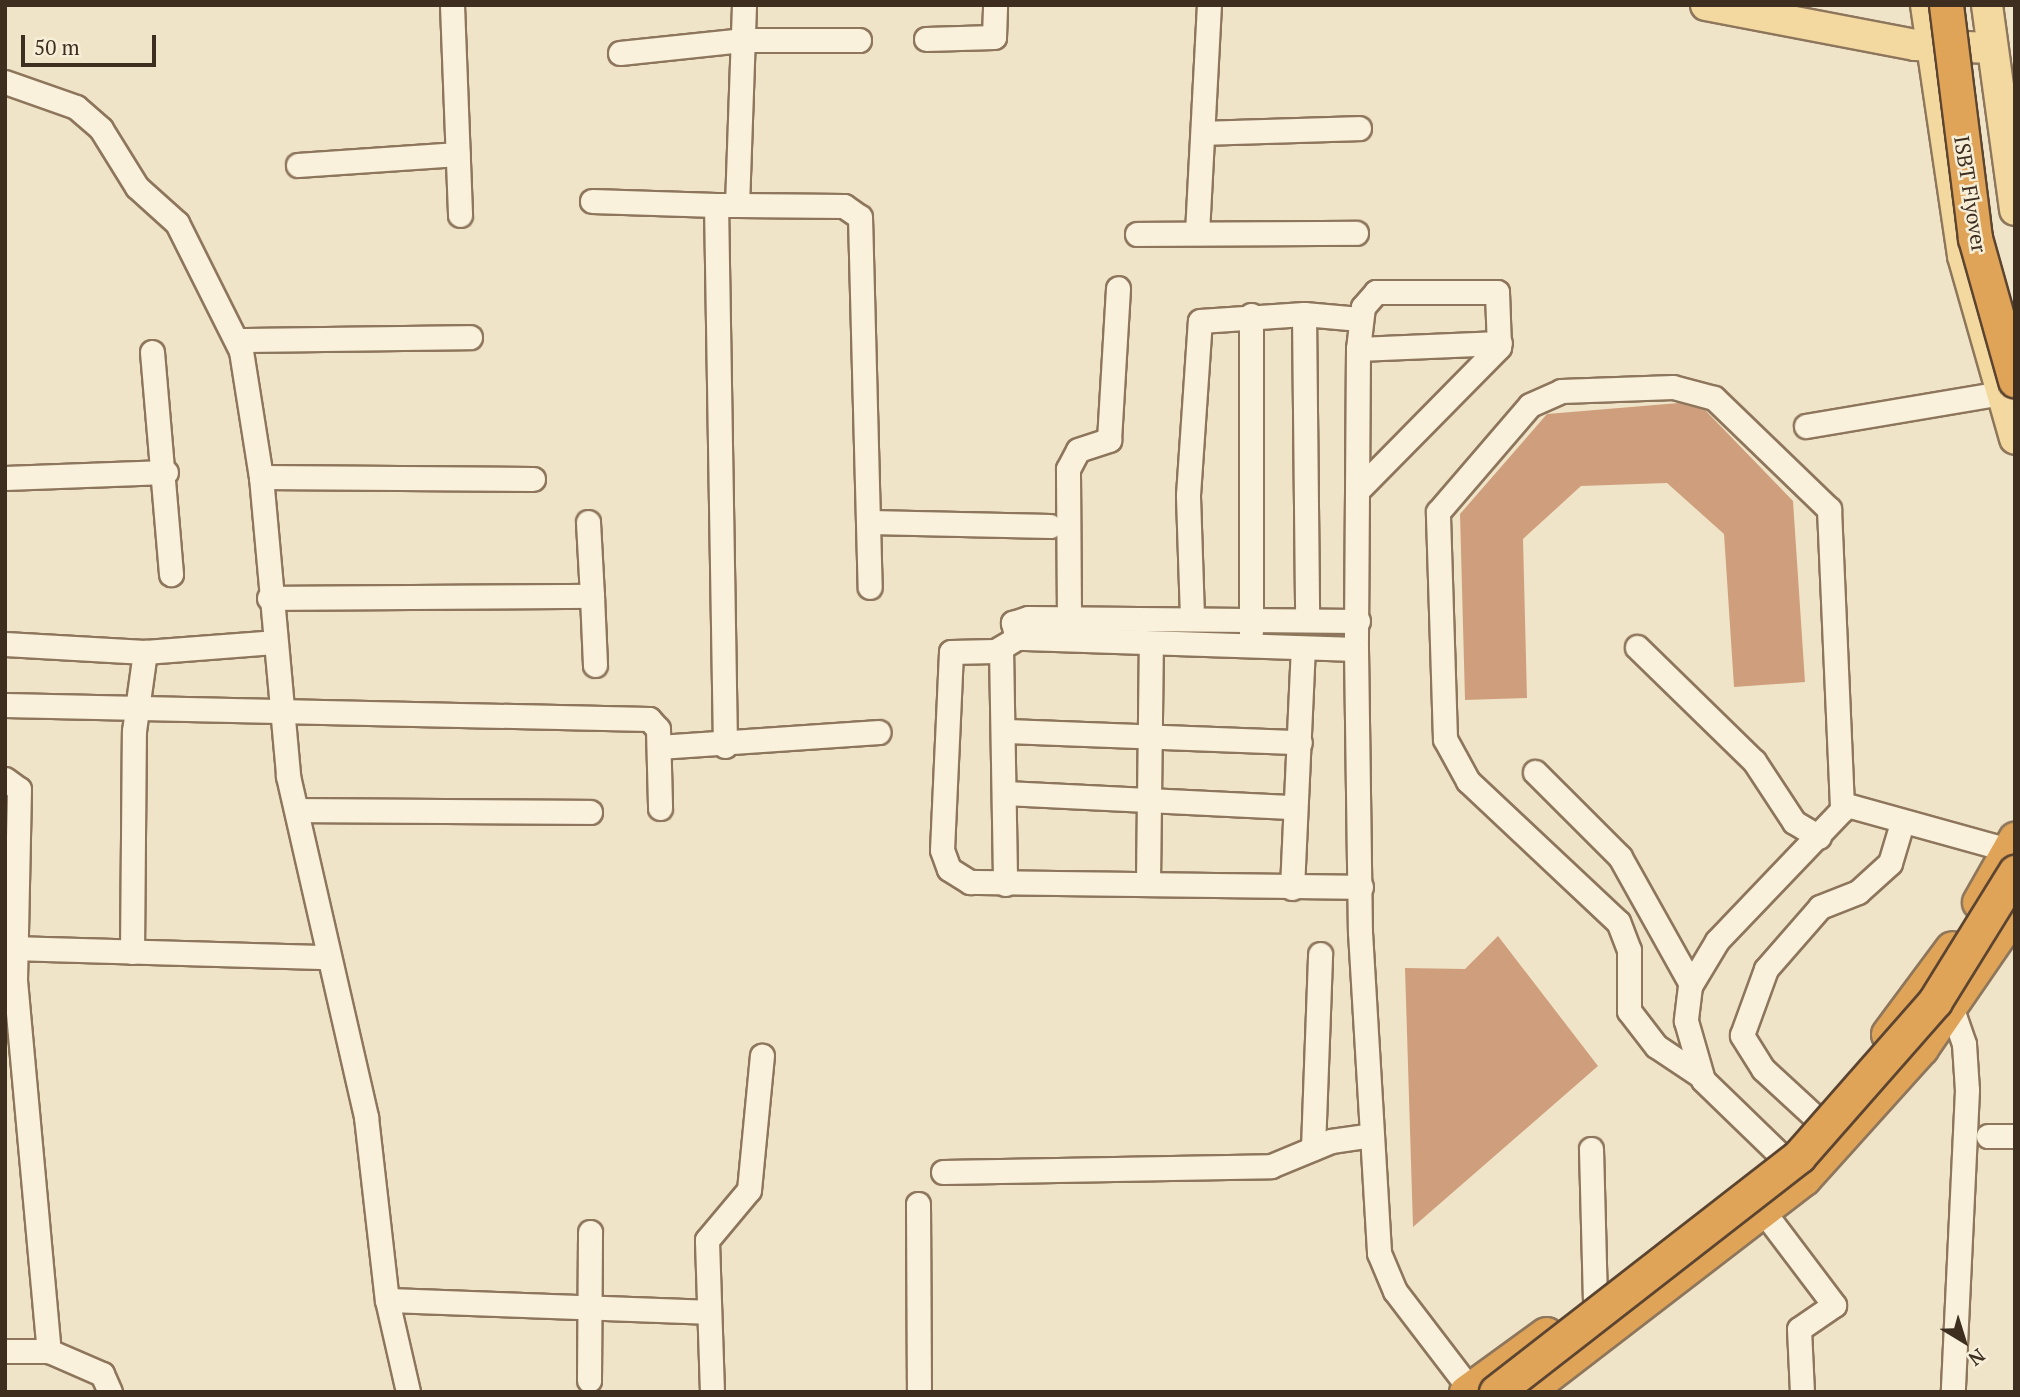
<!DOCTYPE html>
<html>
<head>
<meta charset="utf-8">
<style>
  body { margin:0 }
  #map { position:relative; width:2020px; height:1397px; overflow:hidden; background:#f0e4c8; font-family:"PT Serif",serif }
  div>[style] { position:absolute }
  .building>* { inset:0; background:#cf9f7d }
  .roads { filter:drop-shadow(2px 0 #8d765c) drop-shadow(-2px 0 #8d765c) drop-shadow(0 2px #8d765c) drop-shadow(0 -2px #8d765c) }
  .minor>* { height:23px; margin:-11.5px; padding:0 11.5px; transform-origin:11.5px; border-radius:11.5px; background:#faf1dc }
  .major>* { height:30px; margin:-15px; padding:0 15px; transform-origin:15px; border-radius:15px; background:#f3d9a0 }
  .highway>* { height:33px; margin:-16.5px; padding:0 16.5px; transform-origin:16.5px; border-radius:16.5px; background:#e0a458 }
  .bridges { filter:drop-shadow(2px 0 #5b4430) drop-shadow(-2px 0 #5b4430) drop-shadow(0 2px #5b4430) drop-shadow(0 -2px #5b4430) }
  .highway-bridge>* { height:33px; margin:-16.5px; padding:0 16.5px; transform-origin:16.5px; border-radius:16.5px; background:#e0a458 }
  span { translate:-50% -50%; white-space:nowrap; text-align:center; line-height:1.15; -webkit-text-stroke:5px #f7eed8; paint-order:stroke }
  .street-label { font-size:21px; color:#3d2e20 }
  .frame { position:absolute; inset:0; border:7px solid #3d2e20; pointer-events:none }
  .north { position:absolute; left:1929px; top:1306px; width:70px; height:70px; -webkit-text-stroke:5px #f7eed8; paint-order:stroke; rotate:142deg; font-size:19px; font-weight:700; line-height:28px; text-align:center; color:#3d2e20 }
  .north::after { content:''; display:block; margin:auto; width:24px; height:32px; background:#3d2e20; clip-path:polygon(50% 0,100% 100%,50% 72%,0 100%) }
  .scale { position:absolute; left:21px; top:35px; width:135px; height:32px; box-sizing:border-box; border:4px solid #3d2e20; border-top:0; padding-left:9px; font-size:21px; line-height:24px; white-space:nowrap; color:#3d2e20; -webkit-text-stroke:5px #f7eed8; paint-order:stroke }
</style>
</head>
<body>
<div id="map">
  <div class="building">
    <i style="clip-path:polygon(1679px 403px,1705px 410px,1793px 501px,1805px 682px,1734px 687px,1724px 534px,1667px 483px,1581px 486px,1523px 539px,1527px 698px,1465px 700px,1460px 514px,1547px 414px)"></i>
    <i style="clip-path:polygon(1498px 936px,1598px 1066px,1413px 1227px,1405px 968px,1465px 969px)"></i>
  </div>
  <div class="roads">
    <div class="minor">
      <i style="left:452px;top:5px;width:210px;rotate:87.8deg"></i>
      <i style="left:744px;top:5px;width:200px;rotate:92deg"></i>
      <i style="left:737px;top:205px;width:107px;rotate:0.5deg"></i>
      <i style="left:844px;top:206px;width:19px;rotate:35deg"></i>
      <i style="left:860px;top:217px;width:370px;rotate:88.5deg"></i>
      <i style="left:926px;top:39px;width:68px;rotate:-1.7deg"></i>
      <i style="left:994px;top:37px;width:32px;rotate:-88deg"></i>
      <i style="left:620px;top:53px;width:125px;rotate:-6deg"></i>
      <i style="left:744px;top:40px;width:115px"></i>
      <i style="left:5px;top:82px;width:75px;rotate:19.4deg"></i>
      <i style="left:76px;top:107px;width:33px;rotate:41deg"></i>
      <i style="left:101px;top:129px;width:68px;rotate:58.2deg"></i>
      <i style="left:137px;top:187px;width:54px;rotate:42deg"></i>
      <i style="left:177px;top:223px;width:143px;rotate:63.4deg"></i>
      <i style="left:241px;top:351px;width:128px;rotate:81deg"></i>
      <i style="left:261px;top:477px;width:300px;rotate:84.8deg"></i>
      <i style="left:288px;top:776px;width:350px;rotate:77.1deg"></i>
      <i style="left:366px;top:1117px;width:184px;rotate:83.5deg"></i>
      <i style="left:387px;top:1300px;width:94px;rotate:77.1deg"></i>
      <i style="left:1203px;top:133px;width:156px;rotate:-1.8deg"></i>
      <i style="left:298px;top:165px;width:160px;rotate:-3.9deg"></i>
      <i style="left:592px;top:201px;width:124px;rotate:1.8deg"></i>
      <i style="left:1197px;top:233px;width:228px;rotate:-87deg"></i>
      <i style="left:1137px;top:234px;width:219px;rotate:-0.3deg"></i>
      <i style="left:1304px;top:314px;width:305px;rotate:89.4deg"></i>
      <i style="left:1251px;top:315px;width:316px;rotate:90deg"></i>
      <i style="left:237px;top:340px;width:233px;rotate:-0.7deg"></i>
      <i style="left:1358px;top:349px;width:142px;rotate:-2.4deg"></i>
      <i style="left:152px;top:352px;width:223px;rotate:85.1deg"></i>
      <i style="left:1806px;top:426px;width:198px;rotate:-9.6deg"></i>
      <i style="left:261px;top:477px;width:272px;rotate:0.4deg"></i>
      <i style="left:5px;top:478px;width:161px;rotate:-2.1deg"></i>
      <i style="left:1358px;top:490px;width:201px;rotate:-45.4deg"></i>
      <i style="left:1499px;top:347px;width:55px;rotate:-92.1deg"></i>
      <i style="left:1497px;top:292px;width:121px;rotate:180deg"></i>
      <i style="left:1376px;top:292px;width:20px;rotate:131deg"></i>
      <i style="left:1363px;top:307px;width:42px;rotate:96.8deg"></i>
      <i style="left:1358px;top:349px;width:300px;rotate:90.4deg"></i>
      <i style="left:1356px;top:649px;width:283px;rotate:89.2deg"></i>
      <i style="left:1360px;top:932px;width:322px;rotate:86.6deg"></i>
      <i style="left:1379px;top:1253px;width:41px;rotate:67.2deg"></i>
      <i style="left:1395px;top:1291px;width:123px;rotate:52.6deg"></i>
      <i style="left:870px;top:522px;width:180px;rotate:1.3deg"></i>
      <i style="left:592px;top:596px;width:69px;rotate:87.5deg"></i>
      <i style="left:269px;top:598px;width:323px;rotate:-0.4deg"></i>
      <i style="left:592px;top:596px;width:74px;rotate:-93.1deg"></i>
      <i style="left:1069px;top:617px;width:148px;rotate:-90.4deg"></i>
      <i style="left:1068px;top:469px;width:21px;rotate:-62deg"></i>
      <i style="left:1078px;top:450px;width:33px;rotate:-18deg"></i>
      <i style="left:1109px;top:440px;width:152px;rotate:-86.6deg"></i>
      <i style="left:1192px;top:617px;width:122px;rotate:-91.9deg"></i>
      <i style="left:1188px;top:495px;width:174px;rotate:-86.1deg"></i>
      <i style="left:1200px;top:321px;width:104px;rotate:-3.9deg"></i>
      <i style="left:1304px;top:314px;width:56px;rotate:5.1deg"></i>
      <i style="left:1017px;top:638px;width:16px;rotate:-105deg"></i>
      <i style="left:1013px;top:623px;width:16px;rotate:-18deg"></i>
      <i style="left:1028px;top:618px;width:330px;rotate:0.5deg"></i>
      <i style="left:5px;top:644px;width:140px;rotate:3.3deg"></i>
      <i style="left:145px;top:652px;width:129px;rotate:-4.4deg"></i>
      <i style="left:1637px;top:647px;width:163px;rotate:44.3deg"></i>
      <i style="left:1754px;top:761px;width:73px;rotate:56.7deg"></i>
      <i style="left:1794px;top:822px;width:29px;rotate:31deg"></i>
      <i style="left:1001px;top:648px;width:236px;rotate:89deg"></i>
      <i style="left:1356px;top:649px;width:339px;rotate:-178.1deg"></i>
      <i style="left:1017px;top:638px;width:26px;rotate:149deg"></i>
      <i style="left:995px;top:651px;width:44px;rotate:178.7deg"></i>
      <i style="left:951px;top:652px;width:198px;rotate:92.6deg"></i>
      <i style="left:942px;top:850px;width:20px;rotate:70deg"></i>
      <i style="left:949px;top:869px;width:25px;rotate:32deg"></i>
      <i style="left:970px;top:882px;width:391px;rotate:0.7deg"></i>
      <i style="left:5px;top:705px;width:644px;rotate:1.25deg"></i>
      <i style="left:649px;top:719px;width:13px;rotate:48deg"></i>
      <i style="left:658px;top:729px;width:79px;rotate:88.5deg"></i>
      <i style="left:1007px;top:731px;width:293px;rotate:2.2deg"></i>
      <i style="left:725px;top:746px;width:541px;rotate:-90.95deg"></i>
      <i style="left:716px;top:205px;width:21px"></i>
      <i style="left:659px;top:747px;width:220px;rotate:-3.9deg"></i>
      <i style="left:1535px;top:772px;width:120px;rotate:45deg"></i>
      <i style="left:1620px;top:857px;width:145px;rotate:60.8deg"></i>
      <i style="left:5px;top:779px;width:17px;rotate:36deg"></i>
      <i style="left:19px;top:789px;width:191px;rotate:91.2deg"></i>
      <i style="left:15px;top:980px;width:373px;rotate:84.8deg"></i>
      <i style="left:1005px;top:793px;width:290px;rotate:2.8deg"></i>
      <i style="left:1843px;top:804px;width:172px;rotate:15.5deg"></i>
      <i style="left:298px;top:810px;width:292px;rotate:0.4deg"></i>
      <i style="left:1148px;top:881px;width:235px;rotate:-89.3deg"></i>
      <i style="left:1292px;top:888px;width:239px;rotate:-87.4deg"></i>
      <i style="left:14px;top:948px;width:312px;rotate:1.7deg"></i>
      <i style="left:132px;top:952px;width:221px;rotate:-89.5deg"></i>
      <i style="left:134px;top:731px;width:80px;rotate:-82.1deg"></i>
      <i style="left:1952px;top:1009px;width:37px;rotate:71deg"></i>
      <i style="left:1964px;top:1044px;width:46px;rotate:86.3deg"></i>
      <i style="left:1967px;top:1090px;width:302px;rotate:92.7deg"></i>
      <i style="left:1698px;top:1074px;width:50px;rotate:-146.3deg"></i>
      <i style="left:1656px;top:1046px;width:44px;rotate:-127.6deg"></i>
      <i style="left:1629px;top:1011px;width:61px;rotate:-90deg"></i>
      <i style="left:1629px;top:950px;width:30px;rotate:-111deg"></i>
      <i style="left:1618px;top:922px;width:206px;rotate:-136.8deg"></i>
      <i style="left:1468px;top:781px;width:48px;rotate:-118.7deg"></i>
      <i style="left:1445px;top:739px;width:227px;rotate:-91.8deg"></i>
      <i style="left:1438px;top:512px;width:141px;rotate:-49.3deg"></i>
      <i style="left:1530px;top:405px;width:34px;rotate:-24deg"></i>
      <i style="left:1561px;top:391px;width:112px;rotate:-2deg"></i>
      <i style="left:1673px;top:387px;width:42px;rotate:15deg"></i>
      <i style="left:1714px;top:398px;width:160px;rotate:44deg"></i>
      <i style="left:1829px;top:509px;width:301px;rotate:87.5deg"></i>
      <i style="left:1842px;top:810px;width:181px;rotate:133.7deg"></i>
      <i style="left:1717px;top:941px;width:52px;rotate:121deg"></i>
      <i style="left:1690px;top:986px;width:35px;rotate:97deg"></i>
      <i style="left:1686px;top:1021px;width:61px;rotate:73.9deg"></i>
      <i style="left:1703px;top:1080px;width:134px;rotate:44.1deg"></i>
      <i style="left:1814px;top:1116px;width:69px;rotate:-137.3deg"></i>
      <i style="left:1763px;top:1069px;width:40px;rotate:-122deg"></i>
      <i style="left:1742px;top:1035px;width:70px;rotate:-70deg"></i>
      <i style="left:1766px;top:969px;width:82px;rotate:-48.9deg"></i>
      <i style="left:1820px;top:907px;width:41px;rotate:-21.5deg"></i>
      <i style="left:1858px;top:892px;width:43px;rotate:-42.2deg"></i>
      <i style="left:1890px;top:863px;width:42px;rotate:-73.3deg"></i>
      <i style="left:1988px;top:1136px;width:27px"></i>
      <i style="left:1313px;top:1148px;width:194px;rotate:-87.9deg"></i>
      <i style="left:1591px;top:1149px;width:150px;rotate:88.5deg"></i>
      <i style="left:943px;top:1172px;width:328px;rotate:-1deg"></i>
      <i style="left:1271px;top:1166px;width:65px;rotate:-22.6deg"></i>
      <i style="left:1331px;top:1141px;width:41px;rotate:-8.3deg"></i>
      <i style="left:918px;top:1204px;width:188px;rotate:89.7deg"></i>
      <i style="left:1763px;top:1211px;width:118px;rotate:52.9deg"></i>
      <i style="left:1834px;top:1305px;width:42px;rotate:145.6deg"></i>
      <i style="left:1799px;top:1329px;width:63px;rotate:87.3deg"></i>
      <i style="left:387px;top:1300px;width:321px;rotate:2.1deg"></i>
      <i style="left:5px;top:1351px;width:44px"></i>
      <i style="left:49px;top:1351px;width:58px;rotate:23.5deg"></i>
      <i style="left:102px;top:1374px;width:20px;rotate:66deg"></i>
      <i style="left:589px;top:1380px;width:148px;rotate:-89.6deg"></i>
      <i style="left:712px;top:1392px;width:152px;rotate:-91.9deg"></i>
      <i style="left:707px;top:1240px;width:65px;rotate:-50deg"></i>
      <i style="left:749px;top:1190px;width:135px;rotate:-84.5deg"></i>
    </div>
    <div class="major">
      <i style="left:1706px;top:5px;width:213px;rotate:10.8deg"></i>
      <i style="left:1915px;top:45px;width:77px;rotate:2.2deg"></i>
      <i style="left:1926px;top:5px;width:254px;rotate:81.6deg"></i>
      <i style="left:1963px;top:256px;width:190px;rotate:74.1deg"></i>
      <i style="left:1987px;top:5px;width:207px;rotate:82.2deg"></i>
    </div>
    <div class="highway">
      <i style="left:1979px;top:902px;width:73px;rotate:-60.3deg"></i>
      <i style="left:1888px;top:1034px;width:107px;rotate:-53.3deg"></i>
      <i style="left:1466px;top:1392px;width:99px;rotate:-35.9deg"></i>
      <i style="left:1526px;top:1392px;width:351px;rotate:-37.6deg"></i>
      <i style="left:1804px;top:1178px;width:175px;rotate:-48deg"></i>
      <i style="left:1921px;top:1048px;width:166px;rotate:-55.5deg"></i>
    </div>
  </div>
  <div class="bridges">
    <div class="highway-bridge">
      <i style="left:1946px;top:5px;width:235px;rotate:82.9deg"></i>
      <i style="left:1975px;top:238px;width:148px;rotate:74.3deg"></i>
      <i style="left:1496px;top:1392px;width:384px;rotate:-37.9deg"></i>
      <i style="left:1799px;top:1156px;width:206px;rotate:-48.7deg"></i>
      <i style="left:1935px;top:1001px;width:152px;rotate:-58.2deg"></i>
    </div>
  </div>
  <div class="street-label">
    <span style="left:1971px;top:194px;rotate:81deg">ISBT Flyover</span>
  </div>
  <div class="frame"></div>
  <div class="north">N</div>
  <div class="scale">50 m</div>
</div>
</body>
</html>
